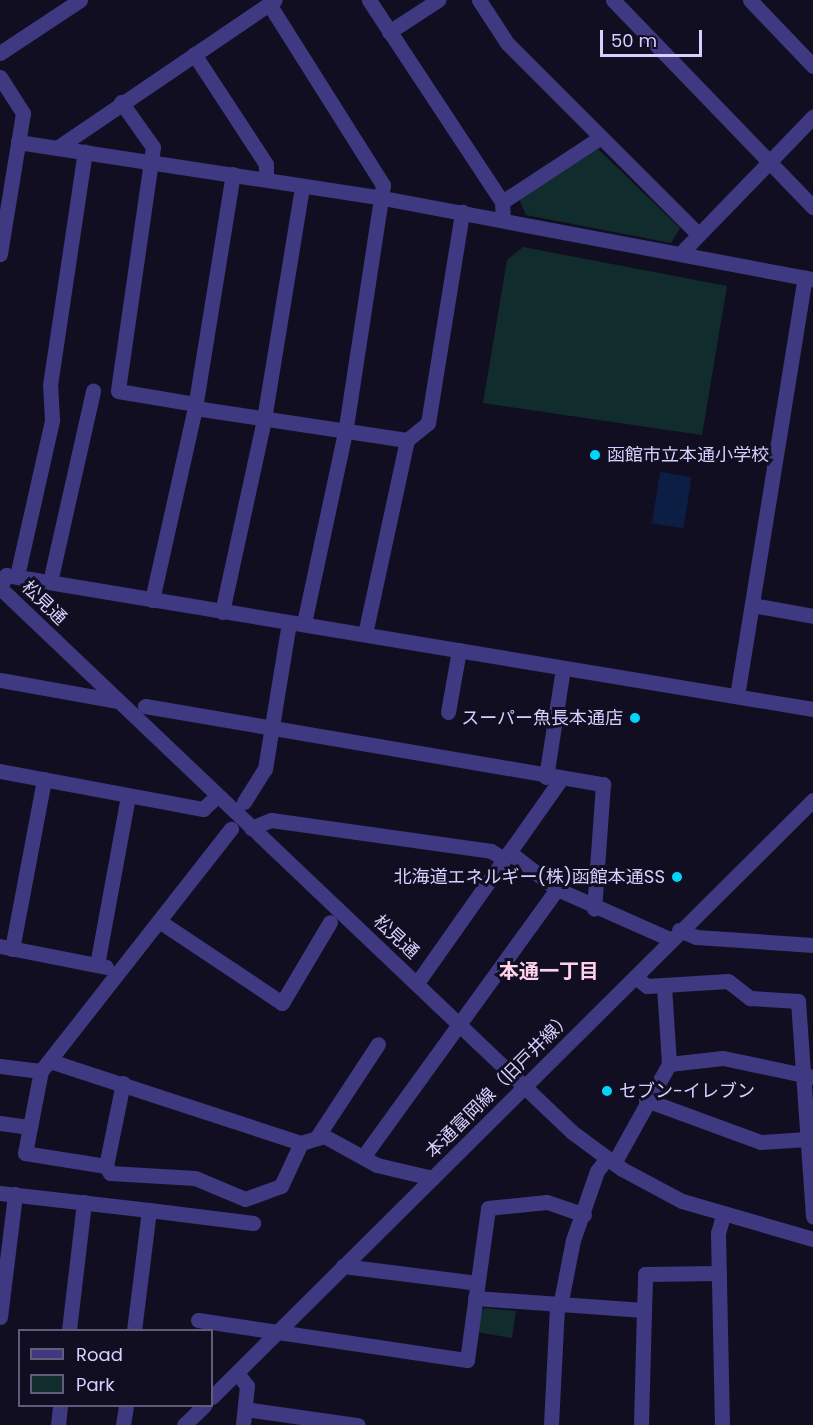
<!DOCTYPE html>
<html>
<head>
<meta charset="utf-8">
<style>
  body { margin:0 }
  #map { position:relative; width:813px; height:1425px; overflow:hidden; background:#120e22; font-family:Poppins,"Noto Sans JP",sans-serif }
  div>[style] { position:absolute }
  .green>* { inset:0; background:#112c2c }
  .water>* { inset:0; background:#0c1e43; transform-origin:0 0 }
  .minor>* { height:15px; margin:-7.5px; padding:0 7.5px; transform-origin:7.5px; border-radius:7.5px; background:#3f3981 }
  .tertiary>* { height:15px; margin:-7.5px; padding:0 7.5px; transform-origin:7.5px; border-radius:7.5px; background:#3f3981 }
  .dots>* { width:16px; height:16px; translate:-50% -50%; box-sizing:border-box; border:3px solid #120e22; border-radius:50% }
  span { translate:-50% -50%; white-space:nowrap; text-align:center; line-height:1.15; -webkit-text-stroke:6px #120e22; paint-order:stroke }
  .poi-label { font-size:18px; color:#d7d0ff }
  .left { translate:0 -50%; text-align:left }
  .right { translate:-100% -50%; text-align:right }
  .street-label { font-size:18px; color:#d7d0ff }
  .neighbourhood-label { font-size:20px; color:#ffd2ec; font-weight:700 }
  .legend { position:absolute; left:18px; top:1329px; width:195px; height:78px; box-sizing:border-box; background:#120e22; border:2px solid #615c7a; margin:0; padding:8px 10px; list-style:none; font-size:18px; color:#d7d0ff }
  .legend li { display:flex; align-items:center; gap:12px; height:30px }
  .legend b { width:30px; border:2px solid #615c7a }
  .scale { position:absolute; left:600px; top:30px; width:102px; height:27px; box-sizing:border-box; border:3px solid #d7d0ff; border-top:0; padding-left:8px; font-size:18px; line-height:21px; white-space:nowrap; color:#d7d0ff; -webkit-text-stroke:4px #120e22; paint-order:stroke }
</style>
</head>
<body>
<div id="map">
  <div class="green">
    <i style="clip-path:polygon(598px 149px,680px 228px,671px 243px,526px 215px,519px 199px)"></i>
    <i style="clip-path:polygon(523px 247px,727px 286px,702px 435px,483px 403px,507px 260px)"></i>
    <i style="clip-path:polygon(485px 1308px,516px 1311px,512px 1338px,477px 1332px,479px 1312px)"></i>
  </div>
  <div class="water">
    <i style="left:660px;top:472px;width:32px;height:52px;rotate:9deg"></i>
  </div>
  <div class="minor">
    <i style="left:369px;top:0;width:242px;rotate:56.6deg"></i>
    <i style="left:502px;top:202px;width:17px;rotate:87deg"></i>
    <i style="left:479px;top:0;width:51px;rotate:56.9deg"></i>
    <i style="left:507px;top:43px;width:270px;rotate:45deg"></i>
    <i style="left:613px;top:0;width:288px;rotate:46deg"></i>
    <i style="left:750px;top:0;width:91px;rotate:46.3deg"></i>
    <i style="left:269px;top:4px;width:214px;rotate:57.8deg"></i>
    <i style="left:383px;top:185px;width:250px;rotate:98.7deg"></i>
    <i style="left:345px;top:432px;width:195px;rotate:102.1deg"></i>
    <i style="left:389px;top:32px;width:59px;rotate:-33.1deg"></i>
    <i style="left:194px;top:54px;width:131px;rotate:56.8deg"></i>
    <i style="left:266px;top:164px;width:15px;rotate:90deg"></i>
    <i style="left:0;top:77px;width:43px;rotate:57.4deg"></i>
    <i style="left:23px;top:113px;width:143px;rotate:99.3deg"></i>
    <i style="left:121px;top:102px;width:55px;rotate:54.6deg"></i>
    <i style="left:153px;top:147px;width:246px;rotate:98.2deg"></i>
    <i style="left:118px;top:391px;width:79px;rotate:9.5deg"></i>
    <i style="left:18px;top:142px;width:369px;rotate:8.7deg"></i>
    <i style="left:383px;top:198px;width:438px;rotate:10.7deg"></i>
    <i style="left:57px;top:148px;width:263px;rotate:-34.2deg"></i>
    <i style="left:502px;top:202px;width:118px;rotate:-33.3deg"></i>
    <i style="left:195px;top:408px;width:214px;rotate:8.6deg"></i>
    <i style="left:19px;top:567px;width:151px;rotate:-77.3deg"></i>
    <i style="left:52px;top:420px;width:35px;rotate:-93deg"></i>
    <i style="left:50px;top:385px;width:236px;rotate:-81.5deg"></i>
    <i style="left:52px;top:573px;width:187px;rotate:-77.3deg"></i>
    <i style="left:152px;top:600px;width:197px;rotate:-77.4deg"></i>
    <i style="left:195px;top:408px;width:237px;rotate:-80.8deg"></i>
    <i style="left:752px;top:605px;width:62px;rotate:10.2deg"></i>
    <i style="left:222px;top:612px;width:198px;rotate:-77.7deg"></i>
    <i style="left:264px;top:419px;width:236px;rotate:-80.7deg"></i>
    <i style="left:365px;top:634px;width:198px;rotate:-77.8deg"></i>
    <i style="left:407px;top:440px;width:27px;rotate:-39deg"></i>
    <i style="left:428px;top:423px;width:214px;rotate:-80.8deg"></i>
    <i style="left:0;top:680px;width:120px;rotate:10.1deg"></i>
    <i style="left:737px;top:696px;width:424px;rotate:-80.8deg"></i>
    <i style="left:145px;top:706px;width:465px;rotate:9.7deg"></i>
    <i style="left:603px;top:784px;width:125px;rotate:94.1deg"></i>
    <i style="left:448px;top:712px;width:63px;rotate:-79.9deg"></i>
    <i style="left:0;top:771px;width:207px;rotate:10.6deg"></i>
    <i style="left:203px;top:809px;width:19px;rotate:-43deg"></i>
    <i style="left:546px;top:777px;width:110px;rotate:-81.1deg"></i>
    <i style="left:244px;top:802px;width:39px;rotate:-58deg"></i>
    <i style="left:265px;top:769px;width:148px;rotate:-80.7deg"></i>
    <i style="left:251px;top:828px;width:22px;rotate:-22deg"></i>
    <i style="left:271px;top:820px;width:222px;rotate:8deg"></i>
    <i style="left:491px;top:851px;width:15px;rotate:32deg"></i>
    <i style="left:509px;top:852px;width:61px;rotate:37.6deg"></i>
    <i style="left:557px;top:889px;width:124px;rotate:23.9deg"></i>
    <i style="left:162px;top:923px;width:144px;rotate:33.7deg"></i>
    <i style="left:282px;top:1003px;width:94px;rotate:-59.3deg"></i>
    <i style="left:679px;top:930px;width:18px;rotate:22deg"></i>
    <i style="left:696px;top:937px;width:117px;rotate:3.9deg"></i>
    <i style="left:0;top:946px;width:108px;rotate:11.2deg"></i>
    <i style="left:12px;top:949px;width:173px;rotate:-79.3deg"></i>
    <i style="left:97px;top:965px;width:172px;rotate:-79.6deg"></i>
    <i style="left:635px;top:977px;width:15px;rotate:37deg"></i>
    <i style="left:647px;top:986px;width:81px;rotate:-3.5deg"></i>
    <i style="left:728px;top:981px;width:28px;rotate:38deg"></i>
    <i style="left:750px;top:998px;width:48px;rotate:3.6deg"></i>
    <i style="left:798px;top:1001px;width:216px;rotate:86deg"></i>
    <i style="left:417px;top:983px;width:250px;rotate:-54.8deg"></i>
    <i style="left:664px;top:986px;width:78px;rotate:86.3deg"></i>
    <i style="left:53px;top:1062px;width:261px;rotate:18.1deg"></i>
    <i style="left:0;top:1066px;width:41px;rotate:7deg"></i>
    <i style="left:123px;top:1083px;width:85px;rotate:101.6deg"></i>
    <i style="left:106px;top:1166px;width:8px;rotate:60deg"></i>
    <i style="left:110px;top:1173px;width:85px;rotate:3.4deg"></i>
    <i style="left:195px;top:1178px;width:54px;rotate:22.8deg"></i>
    <i style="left:245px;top:1199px;width:38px;rotate:-20deg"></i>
    <i style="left:281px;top:1186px;width:47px;rotate:-65.1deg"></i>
    <i style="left:301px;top:1143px;width:24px;rotate:-17deg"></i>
    <i style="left:324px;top:1136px;width:60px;rotate:28.7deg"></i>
    <i style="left:377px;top:1165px;width:57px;rotate:13.3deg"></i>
    <i style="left:646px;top:1100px;width:122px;rotate:20.1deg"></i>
    <i style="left:761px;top:1142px;width:46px;rotate:-3.7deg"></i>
    <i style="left:0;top:1123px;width:30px;rotate:8deg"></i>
    <i style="left:317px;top:1137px;width:111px;rotate:-56.7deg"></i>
    <i style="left:363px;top:1157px;width:331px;rotate:-54.1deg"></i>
    <i style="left:614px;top:1163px;width:113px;rotate:-60.9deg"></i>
    <i style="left:669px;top:1064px;width:54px;rotate:-6.3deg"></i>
    <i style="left:723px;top:1058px;width:92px;rotate:11.9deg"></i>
    <i style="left:106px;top:1166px;width:82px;rotate:-170.9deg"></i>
    <i style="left:25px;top:1153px;width:84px;rotate:-79deg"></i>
    <i style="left:41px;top:1071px;width:308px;rotate:-51.9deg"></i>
    <i style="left:0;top:1193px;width:150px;rotate:6.5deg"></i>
    <i style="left:149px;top:1210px;width:121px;rotate:97.1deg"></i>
    <i style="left:149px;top:1210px;width:105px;rotate:7.1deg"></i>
    <i style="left:343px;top:1266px;width:135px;rotate:7.2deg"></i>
    <i style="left:475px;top:1298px;width:169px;rotate:4.1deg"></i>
    <i style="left:644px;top:1310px;width:115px;rotate:91.5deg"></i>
    <i style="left:560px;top:1306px;width:67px;rotate:-78.9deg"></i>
    <i style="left:573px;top:1240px;width:73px;rotate:-70.8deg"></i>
    <i style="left:597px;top:1171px;width:16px;rotate:-52deg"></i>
    <i style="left:644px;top:1310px;width:36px;rotate:-88deg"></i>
    <i style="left:645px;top:1274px;width:74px;rotate:-0.8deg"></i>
    <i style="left:0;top:1317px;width:124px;rotate:-83deg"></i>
    <i style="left:198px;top:1320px;width:272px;rotate:8.5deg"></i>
    <i style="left:467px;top:1360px;width:153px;rotate:-82.1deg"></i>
    <i style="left:488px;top:1208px;width:59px;rotate:-5.8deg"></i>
    <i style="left:547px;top:1202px;width:39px;rotate:19deg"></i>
    <i style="left:69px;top:1330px;width:129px;rotate:-83.3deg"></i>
    <i style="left:245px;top:1409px;width:114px;rotate:8.1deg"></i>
    <i style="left:58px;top:1425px;width:19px;rotate:-84deg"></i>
    <i style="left:123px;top:1425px;width:19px;rotate:-81deg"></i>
    <i style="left:551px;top:1425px;width:119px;rotate:-87.1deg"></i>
    <i style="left:722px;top:1425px;width:192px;rotate:-91.2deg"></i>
    <i style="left:718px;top:1233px;width:19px;rotate:-74deg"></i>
  </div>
  <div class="tertiary">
    <i style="left:0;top:53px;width:96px;rotate:-33.5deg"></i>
    <i style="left:681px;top:253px;width:190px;rotate:-45.9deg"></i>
    <i style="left:0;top:588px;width:789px;rotate:43.56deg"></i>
    <i style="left:572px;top:1132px;width:62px;rotate:36.5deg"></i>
    <i style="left:622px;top:1169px;width:68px;rotate:28.1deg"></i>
    <i style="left:682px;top:1201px;width:136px;rotate:16.2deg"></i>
    <i style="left:0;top:588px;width:14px;rotate:-65deg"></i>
    <i style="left:6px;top:575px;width:818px;rotate:9.43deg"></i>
    <i style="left:237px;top:1373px;width:16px;rotate:52deg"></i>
    <i style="left:247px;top:1386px;width:39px;rotate:96deg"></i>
    <i style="left:212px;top:1397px;width:847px;rotate:-44.81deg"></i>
    <i style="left:184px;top:1425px;width:28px;rotate:-44deg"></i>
  </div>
  <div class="dots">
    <i style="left:595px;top:455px;background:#03d5f8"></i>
    <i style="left:635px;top:718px;background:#03d5f8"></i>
    <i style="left:677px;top:877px;background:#03d5f8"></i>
    <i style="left:607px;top:1091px;background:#03d5f8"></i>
  </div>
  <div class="poi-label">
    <span class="left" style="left:607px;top:455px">函館市立本通小学校</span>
    <span class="right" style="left:623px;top:718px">スーパー魚長本通店</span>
    <span class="right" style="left:665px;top:877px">北海道エネルギー(株)函館本通SS</span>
    <span class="left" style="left:619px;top:1091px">セブン-イレブン</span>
  </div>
  <div class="street-label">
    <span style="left:44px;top:603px;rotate:44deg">松見通</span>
    <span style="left:396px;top:937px;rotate:43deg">松見通</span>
    <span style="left:499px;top:1085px;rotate:-45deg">本通富岡線（旧戸井線）</span>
  </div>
  <div class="neighbourhood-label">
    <span style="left:549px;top:971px">本通一丁目</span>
  </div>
  <ul class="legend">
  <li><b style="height:8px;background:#3f3981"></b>Road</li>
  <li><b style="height:16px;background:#112c2c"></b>Park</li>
  </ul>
  <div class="scale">50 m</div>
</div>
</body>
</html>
